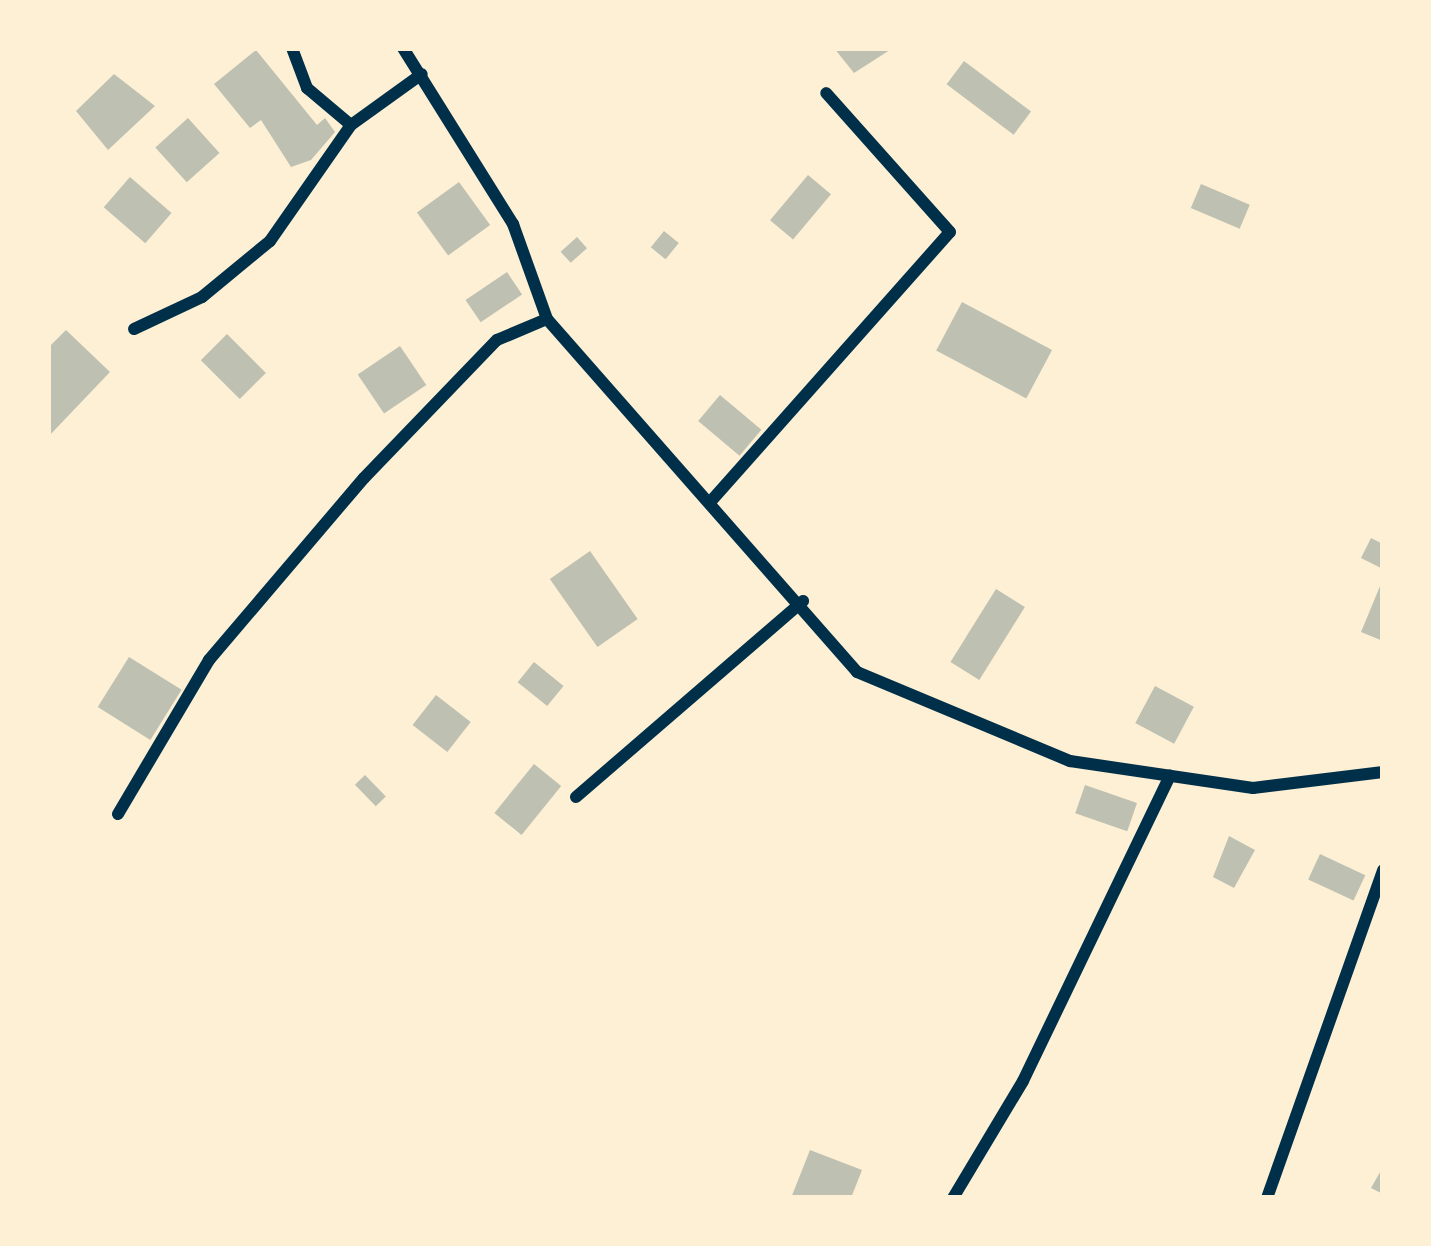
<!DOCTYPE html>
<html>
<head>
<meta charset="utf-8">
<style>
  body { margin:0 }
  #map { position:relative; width:1431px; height:1246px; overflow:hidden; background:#fdf0d5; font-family:"Source Sans 3",sans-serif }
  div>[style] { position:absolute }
  .building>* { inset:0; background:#bec0b2; transform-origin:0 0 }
  .minor>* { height:12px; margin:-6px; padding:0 6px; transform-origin:6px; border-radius:6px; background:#003049 }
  span { translate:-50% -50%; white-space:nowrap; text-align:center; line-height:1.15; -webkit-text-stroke:12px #fdf0d5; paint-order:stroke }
  .frame { position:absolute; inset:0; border:51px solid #fdf0d5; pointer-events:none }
</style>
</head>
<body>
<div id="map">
  <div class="building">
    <i style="clip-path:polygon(834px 48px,893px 48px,854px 73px)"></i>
    <i style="clip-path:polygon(256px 50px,317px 125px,325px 118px,335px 132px,311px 160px,291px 167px,261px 120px,250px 128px,214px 84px)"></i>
    <i style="left:964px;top:61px;width:84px;height:29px;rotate:37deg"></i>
    <i style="clip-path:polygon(114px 74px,155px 106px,108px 150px,76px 111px)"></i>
    <i style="left:188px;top:118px;width:47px;height:44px;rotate:48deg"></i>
    <i style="left:808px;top:175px;width:30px;height:59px;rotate:40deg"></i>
    <i style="left:130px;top:177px;width:55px;height:40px;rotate:41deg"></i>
    <i style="left:459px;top:182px;width:53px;height:52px;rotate:54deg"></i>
    <i style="left:1201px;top:184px;width:53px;height:26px;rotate:23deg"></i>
    <i style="left:664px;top:231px;width:19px;height:21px;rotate:39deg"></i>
    <i style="left:577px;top:237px;width:15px;height:22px;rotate:48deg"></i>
    <i style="left:507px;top:272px;width:27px;height:50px;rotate:56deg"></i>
    <i style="left:962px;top:302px;width:102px;height:55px;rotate:28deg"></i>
    <i style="clip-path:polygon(66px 330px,110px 372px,48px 437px,48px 348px)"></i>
    <i style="left:227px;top:334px;width:55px;height:37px;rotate:45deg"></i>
    <i style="left:400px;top:346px;width:47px;height:51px;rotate:56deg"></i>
    <i style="left:720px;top:395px;width:54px;height:34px;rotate:40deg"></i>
    <i style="clip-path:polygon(1371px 538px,1383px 544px,1383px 569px,1361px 558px)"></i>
    <i style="left:590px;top:551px;width:83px;height:49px;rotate:55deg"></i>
    <i style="clip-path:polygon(1383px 579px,1383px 641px,1361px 632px)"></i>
    <i style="left:996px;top:589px;width:34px;height:86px;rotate:32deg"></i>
    <i style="left:129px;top:657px;width:62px;height:59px;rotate:32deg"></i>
    <i style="left:534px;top:662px;width:38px;height:26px;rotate:39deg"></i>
    <i style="left:1155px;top:686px;width:44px;height:42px;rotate:28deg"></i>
    <i style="left:436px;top:695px;width:44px;height:38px;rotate:38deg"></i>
    <i style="left:534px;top:764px;width:35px;height:63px;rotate:39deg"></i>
    <i style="left:365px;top:775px;width:30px;height:14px;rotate:46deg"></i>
    <i style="left:1085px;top:785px;width:55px;height:30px;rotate:19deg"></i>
    <i style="clip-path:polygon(1229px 836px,1255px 850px,1234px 888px,1213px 877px)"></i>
    <i style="left:1320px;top:854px;width:50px;height:28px;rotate:25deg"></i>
    <i style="clip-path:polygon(810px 1150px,862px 1170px,851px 1198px,791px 1198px)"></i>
    <i style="clip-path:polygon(1383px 1167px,1383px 1194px,1371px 1188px)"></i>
  </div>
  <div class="minor">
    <i style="left:292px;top:48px;width:43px;rotate:69.4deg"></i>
    <i style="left:307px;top:88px;width:57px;rotate:40.1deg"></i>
    <i style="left:403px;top:48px;width:208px;rotate:58deg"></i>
    <i style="left:513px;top:224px;width:101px;rotate:70.3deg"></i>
    <i style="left:547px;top:319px;width:470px;rotate:48.7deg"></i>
    <i style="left:857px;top:672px;width:231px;rotate:22.7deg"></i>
    <i style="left:1070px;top:761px;width:185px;rotate:8.4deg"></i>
    <i style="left:1253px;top:788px;width:131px;rotate:-7deg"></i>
    <i style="left:134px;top:329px;width:75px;rotate:-25.2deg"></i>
    <i style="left:202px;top:297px;width:88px;rotate:-39.5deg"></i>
    <i style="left:270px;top:241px;width:141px;rotate:-55.1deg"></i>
    <i style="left:351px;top:125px;width:87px;rotate:-35.7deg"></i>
    <i style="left:712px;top:500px;width:358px;rotate:-48.4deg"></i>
    <i style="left:950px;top:232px;width:186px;rotate:-131.7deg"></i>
    <i style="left:576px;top:797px;width:300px;rotate:-40.8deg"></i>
    <i style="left:118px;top:814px;width:179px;rotate:-59.4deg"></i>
    <i style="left:209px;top:660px;width:239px;rotate:-49.6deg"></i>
    <i style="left:364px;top:478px;width:192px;rotate:-46.1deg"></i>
    <i style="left:497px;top:340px;width:54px;rotate:-22.8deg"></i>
    <i style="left:953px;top:1198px;width:136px;rotate:-59.1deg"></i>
    <i style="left:1023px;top:1081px;width:339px;rotate:-64.3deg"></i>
    <i style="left:1267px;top:1198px;width:348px;rotate:-70.5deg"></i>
  </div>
  <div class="frame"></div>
</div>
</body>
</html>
